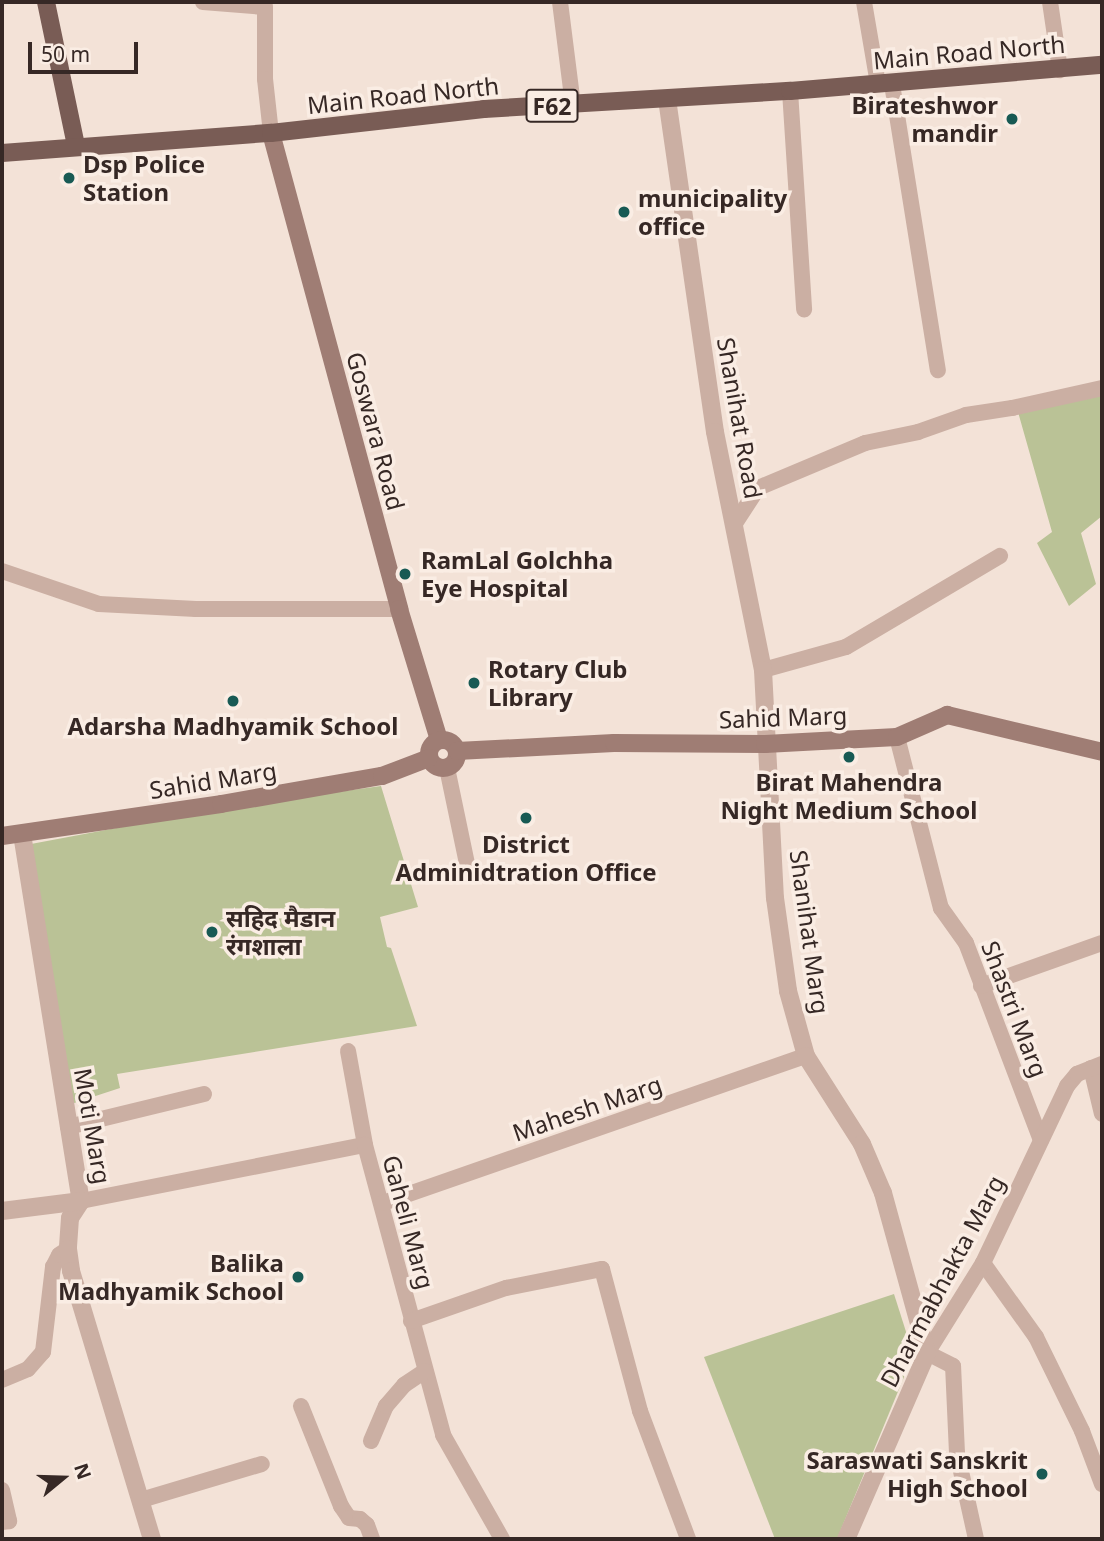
<!DOCTYPE html>
<html>
<head>
<meta charset="utf-8">
<style>
  body { margin:0 }
  #map { position:relative; width:1104px; height:1541px; overflow:hidden; background:#f3e2d7; font-family:"Noto Sans","Noto Sans Devanagari",sans-serif }
  div>[style] { position:absolute }
  .green>* { inset:0; background:#bac296 }
  .minor>* { height:16px; margin:-8px; padding:0 8px; transform-origin:8px; border-radius:8px; background:#cbafa3 }
  .tertiary>* { height:18px; margin:-9px; padding:0 9px; transform-origin:9px; border-radius:9px; background:#cbafa3 }
  .secondary>* { height:18px; margin:-9px; padding:0 9px; transform-origin:9px; border-radius:9px; background:#9f7d74 }
  .secondary>.ring { margin:-9px; padding:0; box-sizing:content-box; background:none; border:18px solid #9f7d74; border-radius:50% }
  .primary>* { height:18px; margin:-9px; padding:0 9px; transform-origin:9px; border-radius:9px; background:#795c55 }
  .dots>* { width:19px; height:19px; translate:-50% -50%; box-sizing:border-box; border:4px solid #faede4; border-radius:50% }
  span { translate:-50% -50%; white-space:nowrap; text-align:center; line-height:1.15; -webkit-text-stroke:7px #faede4; paint-order:stroke }
  .shield-label span { padding:2px 5px; background:#faede4; border:2px solid; border-radius:5px; -webkit-text-stroke-width:0 }
  .shield-label { font-size:23px; color:#362825; font-weight:700 }
  .street-label { font-size:24px; color:#362825 }
  .poi-label { font-size:24px; color:#362825; font-weight:700 }
  .right { translate:-100% -50%; text-align:right }
  .left { translate:0 -50%; text-align:left }
  .frame { position:absolute; inset:0; border:4px solid #362825; pointer-events:none }
  .north { position:absolute; left:28px; top:1443px; width:70px; height:70px; -webkit-text-stroke:5px #faede4; paint-order:stroke; rotate:71deg; font-size:19px; font-weight:700; line-height:28px; text-align:center; color:#362825 }
  .north::after { content:''; display:block; margin:auto; width:24px; height:32px; background:#362825; clip-path:polygon(50% 0,100% 100%,50% 72%,0 100%) }
  .scale { position:absolute; left:28px; top:42px; width:110px; height:32px; box-sizing:border-box; border:4px solid #362825; border-top:0; padding-left:9px; font-size:21px; line-height:24px; white-space:nowrap; color:#362825; -webkit-text-stroke:5px #faede4; paint-order:stroke }
</style>
</head>
<body>
<div id="map">
  <div class="green">
    <i style="clip-path:polygon(1102px 392px,1102px 516px,1081px 533px,1096px 584px,1069px 606px,1037px 543px,1052px 532px,1018px 412px)"></i>
    <i style="clip-path:polygon(381px 786px,418px 907px,380px 917px,387px 947px,391px 948px,417px 1026px,117px 1074px,120px 1088px,68px 1105px,31px 844px,228px 807px)"></i>
    <i style="clip-path:polygon(894px 1294px,908px 1338px,904px 1377px,837px 1539px,775px 1539px,704px 1357px)"></i>
  </div>
  <div class="minor">
    <i style="left:203px;top:2px;width:62px;rotate:4.6deg"></i>
    <i style="left:265px;top:7px;width:72px;rotate:90deg"></i>
    <i style="left:265px;top:79px;width:54px;rotate:83.7deg"></i>
    <i style="left:560px;top:2px;width:104px;rotate:82.8deg"></i>
    <i style="left:864px;top:2px;width:83px;rotate:80.3deg"></i>
    <i style="left:1050px;top:2px;width:69px;rotate:81.6deg"></i>
    <i style="left:892px;top:84px;width:290px;rotate:80.9deg"></i>
    <i style="left:790px;top:91px;width:219px;rotate:86.3deg"></i>
    <i style="left:734px;top:525px;width:44px;rotate:-57deg"></i>
    <i style="left:758px;top:488px;width:116px;rotate:-22.8deg"></i>
    <i style="left:865px;top:443px;width:54px;rotate:-11.7deg"></i>
    <i style="left:918px;top:432px;width:51px;rotate:-19.5deg"></i>
    <i style="left:966px;top:415px;width:47px;rotate:-8.7deg"></i>
    <i style="left:1012px;top:408px;width:92px;rotate:-12.5deg"></i>
    <i style="left:2px;top:571px;width:102px;rotate:18.8deg"></i>
    <i style="left:99px;top:604px;width:97px;rotate:3deg"></i>
    <i style="left:196px;top:609px;width:203px"></i>
    <i style="left:763px;top:670px;width:86px;rotate:-15.5deg"></i>
    <i style="left:846px;top:647px;width:179px;rotate:-30.6deg"></i>
    <i style="left:897px;top:737px;width:177px;rotate:75.6deg"></i>
    <i style="left:941px;top:908px;width:43px;rotate:54.5deg"></i>
    <i style="left:966px;top:943px;width:211px;rotate:69.2deg"></i>
    <i style="left:447px;top:768px;width:107px;rotate:78.2deg"></i>
    <i style="left:981px;top:986px;width:128px;rotate:-19.6deg"></i>
    <i style="left:348px;top:1051px;width:96px;rotate:79.7deg"></i>
    <i style="left:1091px;top:1068px;width:47px;rotate:76.6deg"></i>
    <i style="left:68px;top:1127px;width:140px;rotate:-13.6deg"></i>
    <i style="left:81px;top:1201px;width:289px;rotate:-11.2deg"></i>
    <i style="left:365px;top:1145px;width:300px;rotate:74.9deg"></i>
    <i style="left:443px;top:1435px;width:120px;rotate:60.4deg"></i>
    <i style="left:383px;top:1203px;width:448px;rotate:-19.2deg"></i>
    <i style="left:983px;top:1263px;width:91px;rotate:54.4deg"></i>
    <i style="left:1036px;top:1337px;width:105px;rotate:63.9deg"></i>
    <i style="left:1082px;top:1431px;width:57px;rotate:69.3deg"></i>
    <i style="left:411px;top:1321px;width:101px;rotate:-19.2deg"></i>
    <i style="left:506px;top:1288px;width:98px;rotate:-11.2deg"></i>
    <i style="left:602px;top:1269px;width:147px;rotate:75deg"></i>
    <i style="left:640px;top:1411px;width:137px;rotate:69.4deg"></i>
    <i style="left:2px;top:1380px;width:28px;rotate:-23deg"></i>
    <i style="left:28px;top:1369px;width:23px;rotate:-49deg"></i>
    <i style="left:43px;top:1352px;width:86px;rotate:-83.3deg"></i>
    <i style="left:53px;top:1267px;width:13px;rotate:-63deg"></i>
    <i style="left:59px;top:1255px;width:11px;rotate:-34deg"></i>
    <i style="left:301px;top:1406px;width:108px;rotate:68.2deg"></i>
    <i style="left:341px;top:1506px;width:14px;rotate:56deg"></i>
    <i style="left:349px;top:1518px;width:11px;rotate:5deg"></i>
    <i style="left:360px;top:1519px;width:9px;rotate:41deg"></i>
    <i style="left:367px;top:1525px;width:15px;rotate:70deg"></i>
    <i style="left:371px;top:1441px;width:38px;rotate:-67deg"></i>
    <i style="left:386px;top:1406px;width:28px;rotate:-49deg"></i>
    <i style="left:404px;top:1385px;width:25px;rotate:-34deg"></i>
    <i style="left:2px;top:1490px;width:32px;rotate:77deg"></i>
    <i style="left:9px;top:1521px;width:7px;rotate:172deg"></i>
    <i style="left:141px;top:1500px;width:126px;rotate:-16.6deg"></i>
    <i style="left:976px;top:1539px;width:88px;rotate:-102.5deg"></i>
    <i style="left:957px;top:1453px;width:87px;rotate:-92.6deg"></i>
    <i style="left:953px;top:1366px;width:29px;rotate:-153deg"></i>
    <i style="left:927px;top:1353px;width:106px;rotate:-58.1deg"></i>
    <i style="left:983px;top:1263px;width:196px;rotate:-64.6deg"></i>
    <i style="left:1067px;top:1086px;width:16px;rotate:-50deg"></i>
    <i style="left:1077px;top:1074px;width:27px;rotate:-22deg"></i>
  </div>
  <div class="tertiary">
    <i style="left:667px;top:99px;width:336px;rotate:81.8deg"></i>
    <i style="left:715px;top:432px;width:243px;rotate:78.6deg"></i>
    <i style="left:763px;top:670px;width:228px;rotate:87deg"></i>
    <i style="left:775px;top:898px;width:94px;rotate:82deg"></i>
    <i style="left:788px;top:991px;width:67px;rotate:74.5deg"></i>
    <i style="left:806px;top:1056px;width:104px;rotate:57.5deg"></i>
    <i style="left:862px;top:1144px;width:53px;rotate:66.8deg"></i>
    <i style="left:883px;top:1193px;width:166px;rotate:74.6deg"></i>
    <i style="left:927px;top:1353px;width:203px;rotate:113.5deg"></i>
    <i style="left:22px;top:834px;width:372px;rotate:80.9deg"></i>
    <i style="left:81px;top:1201px;width:20px;rotate:123deg"></i>
    <i style="left:70px;top:1218px;width:31px;rotate:94deg"></i>
    <i style="left:68px;top:1249px;width:22px;rotate:82deg"></i>
    <i style="left:71px;top:1271px;width:280px;rotate:73.2deg"></i>
    <i style="left:2px;top:1211px;width:80px;rotate:-7.2deg"></i>
  </div>
  <div class="secondary">
    <i style="left:271px;top:133px;width:493px;rotate:74.9deg"></i>
    <i style="left:399px;top:609px;width:137px;rotate:73deg"></i>
    <i class="ring" style="left:429px;top:740px;width:10px;height:10px"></i>
    <i style="left:457px;top:751px;width:157px;rotate:-2.9deg"></i>
    <i style="left:614px;top:743px;width:151px;rotate:0.4deg"></i>
    <i style="left:765px;top:744px;width:132px;rotate:-3deg"></i>
    <i style="left:897px;top:737px;width:55px;rotate:-23.7deg"></i>
    <i style="left:947px;top:715px;width:159px;rotate:13.4deg"></i>
    <i style="left:2px;top:836px;width:221px;rotate:-8.3deg"></i>
    <i style="left:221px;top:804px;width:163px;rotate:-9.9deg"></i>
    <i style="left:382px;top:776px;width:50px;rotate:-21deg"></i>
  </div>
  <div class="primary">
    <i style="left:46px;top:2px;width:147px;rotate:78.2deg"></i>
    <i style="left:2px;top:153px;width:270px;rotate:-4.3deg"></i>
    <i style="left:271px;top:133px;width:214px;rotate:-6.4deg"></i>
    <i style="left:484px;top:109px;width:307px;rotate:-3.4deg"></i>
    <i style="left:790px;top:91px;width:313px;rotate:-4.8deg"></i>
  </div>
  <div class="dots">
    <i style="left:1012px;top:119px;background:#185a54"></i>
    <i style="left:69px;top:178px;background:#185a54"></i>
    <i style="left:624px;top:212px;background:#185a54"></i>
    <i style="left:405px;top:574px;background:#185a54"></i>
    <i style="left:474px;top:683px;background:#185a54"></i>
    <i style="left:233px;top:701px;background:#185a54"></i>
    <i style="left:849px;top:757px;background:#185a54"></i>
    <i style="left:526px;top:818px;background:#185a54"></i>
    <i style="left:212px;top:932px;background:#185a54"></i>
    <i style="left:298px;top:1277px;background:#185a54"></i>
    <i style="left:1042px;top:1474px;background:#185a54"></i>
  </div>
  <div class="shield-label">
    <span style="left:552px;top:106px">F62</span>
  </div>
  <div class="street-label">
    <span style="left:969px;top:52px;rotate:-5deg">Main Road North</span>
    <span style="left:403px;top:95px;rotate:-6deg">Main Road North</span>
    <span style="left:740px;top:418px;rotate:80deg">Shanihat Road</span>
    <span style="left:376px;top:431px;rotate:75deg">Goswara Road</span>
    <span style="left:783px;top:717px;rotate:-2deg">Sahid Marg</span>
    <span style="left:213px;top:780px;rotate:-9deg">Sahid Marg</span>
    <span style="left:810px;top:932px;rotate:82deg">Shanihat Marg</span>
    <span style="left:1015px;top:1009px;rotate:69deg">Shastri Marg</span>
    <span style="left:587px;top:1108px;rotate:-19deg">Mahesh Marg</span>
    <span style="left:93px;top:1126px;rotate:80deg">Moti Marg</span>
    <span style="left:409px;top:1222px;rotate:75deg">Gaheli Marg</span>
    <span style="left:942px;top:1281px;rotate:-62deg">Dharmabhakta Marg</span>
  </div>
  <div class="poi-label">
    <span class="right" style="left:998px;top:119px">Birateshwor<br>mandir</span>
    <span class="left" style="left:83px;top:178px">Dsp Police<br>Station</span>
    <span class="left" style="left:638px;top:212px">municipality<br>office</span>
    <span class="left" style="left:421px;top:574px">RamLal Golchha<br>Eye Hospital</span>
    <span class="left" style="left:488px;top:683px">Rotary Club<br>Library</span>
    <span style="left:233px;top:726px">Adarsha Madhyamik School</span>
    <span style="left:849px;top:796px">Birat Mahendra<br>Night Medium School</span>
    <span style="left:526px;top:858px">District<br>Adminidtration Office</span>
    <span class="left" style="left:226px;top:932px">सहिद मैडान<br>रंगशाला</span>
    <span class="right" style="left:284px;top:1277px">Balika<br>Madhyamik School</span>
    <span class="right" style="left:1028px;top:1474px">Saraswati Sanskrit<br>High School</span>
  </div>
  <div class="frame"></div>
  <div class="north">N</div>
  <div class="scale">50 m</div>
</div>
</body>
</html>
